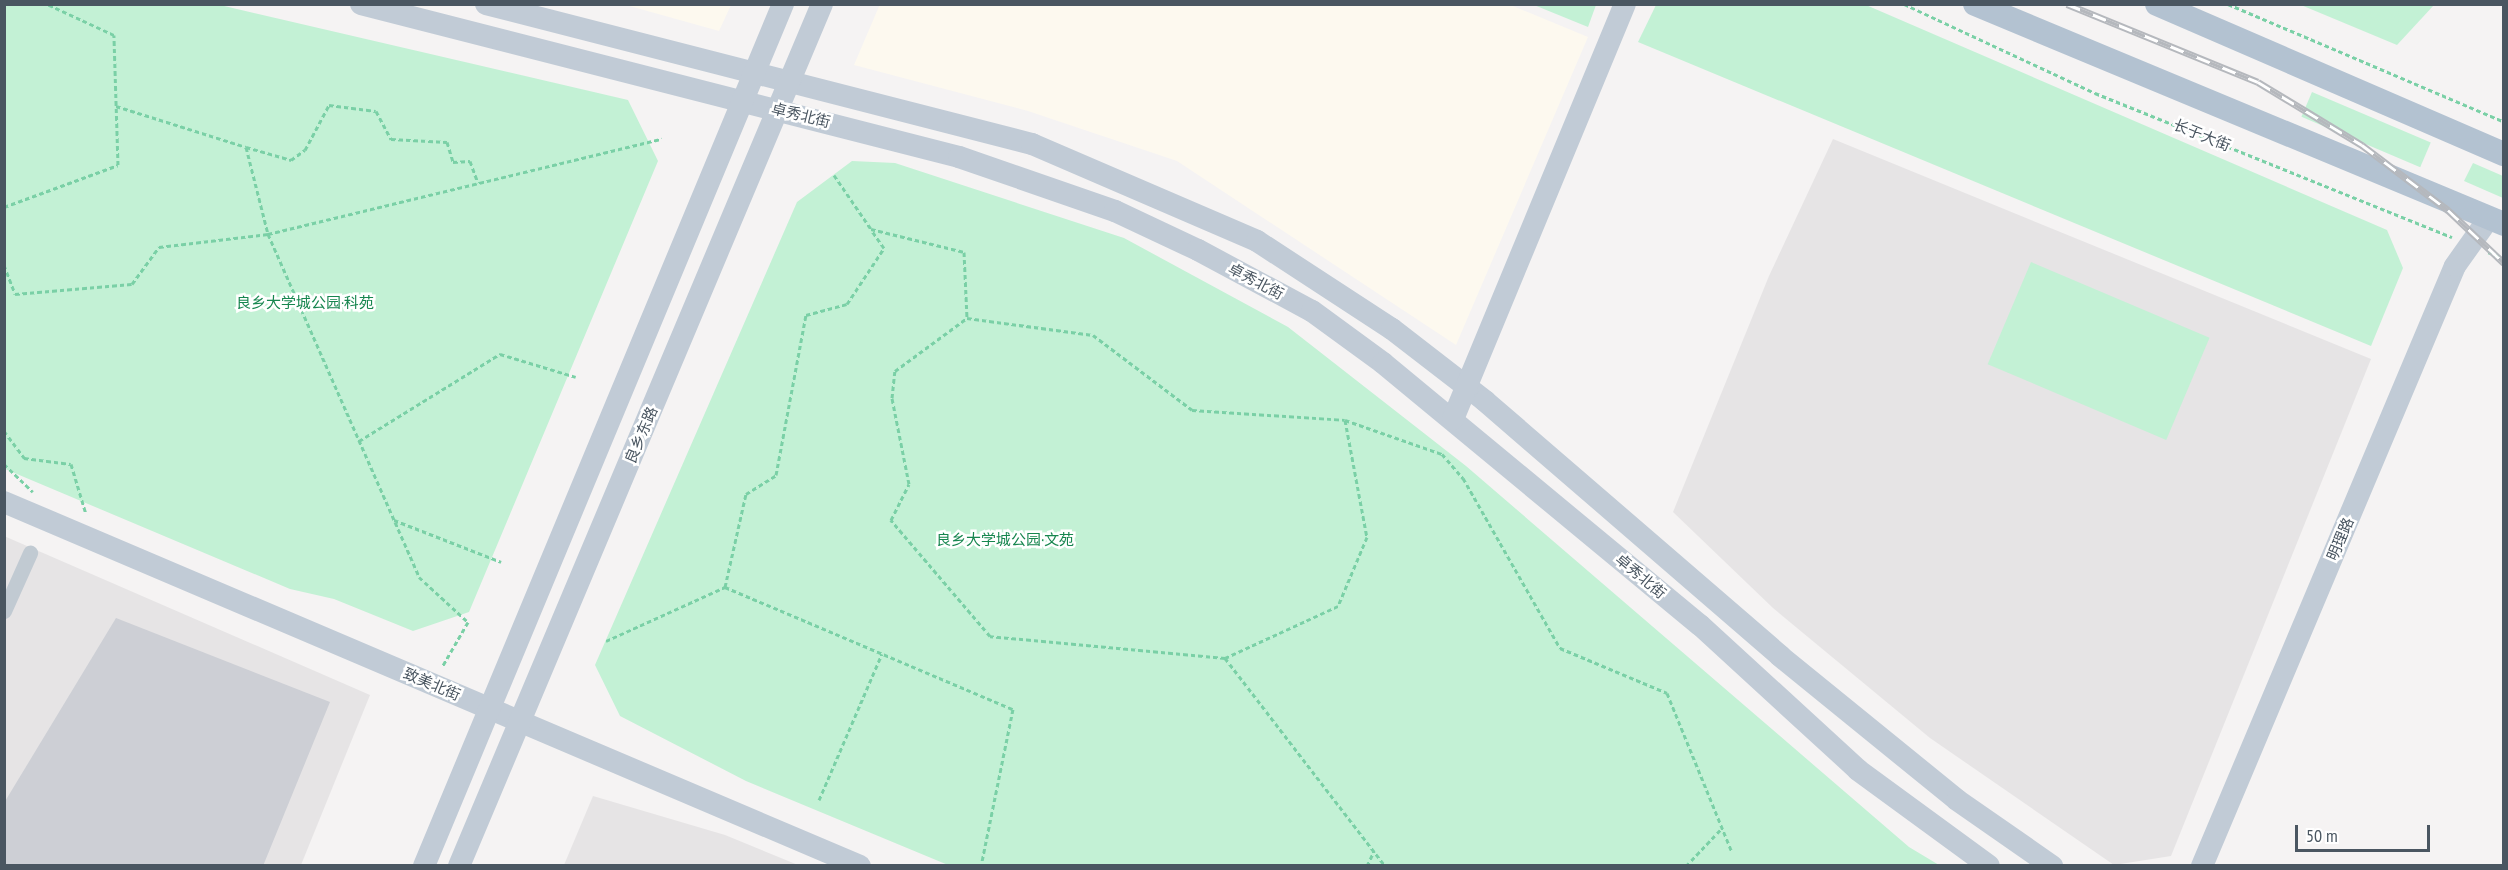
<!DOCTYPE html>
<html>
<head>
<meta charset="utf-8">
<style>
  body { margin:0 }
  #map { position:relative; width:2508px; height:870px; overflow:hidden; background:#f5f3f3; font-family:"PT Sans Narrow","Noto Sans SC",sans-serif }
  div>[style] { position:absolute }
  .commercial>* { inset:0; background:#fdf9ef }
  .education>* { inset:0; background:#e6e4e5 }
  .green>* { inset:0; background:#c3f1d5; transform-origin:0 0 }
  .building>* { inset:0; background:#cdcfd5 }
  .path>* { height:3px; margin-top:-1.5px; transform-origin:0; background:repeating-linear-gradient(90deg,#7ad0a6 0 4.5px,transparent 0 7.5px) }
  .street>* { height:15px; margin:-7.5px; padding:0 7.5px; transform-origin:7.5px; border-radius:7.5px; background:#c1cad2 }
  .secondary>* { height:22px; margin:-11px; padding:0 11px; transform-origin:11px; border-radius:11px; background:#c1cbd6 }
  .primary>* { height:24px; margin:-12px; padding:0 12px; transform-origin:12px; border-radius:12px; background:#b3c2d1 }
  .rail>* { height:7px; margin-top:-3.5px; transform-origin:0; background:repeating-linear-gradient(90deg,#fff 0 14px,#b5b8bd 0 28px); box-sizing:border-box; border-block:2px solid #b5b8bd }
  span { translate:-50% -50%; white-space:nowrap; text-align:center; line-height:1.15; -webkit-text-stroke:5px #fff; paint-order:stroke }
  .street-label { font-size:15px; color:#4a5661 }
  .park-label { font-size:15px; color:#17864f }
  .frame { position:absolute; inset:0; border:6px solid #4a5661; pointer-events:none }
  .scale { position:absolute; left:2295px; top:825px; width:135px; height:27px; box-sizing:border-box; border:3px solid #4a5661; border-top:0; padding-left:8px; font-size:18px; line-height:21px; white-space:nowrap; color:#4a5661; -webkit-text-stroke:4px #fff; paint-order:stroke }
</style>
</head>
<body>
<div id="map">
  <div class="commercial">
    <i style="clip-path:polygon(880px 4px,1508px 4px,1588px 37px,1456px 345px,1177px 161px,1028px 111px,854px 65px)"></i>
    <i style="clip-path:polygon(626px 5px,731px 4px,731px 5px,719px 31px)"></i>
  </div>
  <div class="education">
    <i style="clip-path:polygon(1833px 139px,2371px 359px,2171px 856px,2114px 865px,1930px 738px,1773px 608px,1673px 512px,1769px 276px)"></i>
    <i style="clip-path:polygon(4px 536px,370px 695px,301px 865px,5px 865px)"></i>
    <i style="clip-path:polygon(593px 796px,725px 835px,798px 865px,564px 865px)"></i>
  </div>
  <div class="green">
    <i style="clip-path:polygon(4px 5px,220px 5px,628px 100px,658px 161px,469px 612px,413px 631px,334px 599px,290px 589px,5px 469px)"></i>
    <i style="clip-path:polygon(1534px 5px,1596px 5px,1588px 27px)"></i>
    <i style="clip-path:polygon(1656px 5px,1866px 5px,2387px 230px,2403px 268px,2371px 346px,1638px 42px)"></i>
    <i style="clip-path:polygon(2301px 5px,2434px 5px,2397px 45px)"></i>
    <i style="left:2312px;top:92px;width:129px;height:27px;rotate:23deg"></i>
    <i style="clip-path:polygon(852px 161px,895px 163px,1124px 238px,1288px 327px,1466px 466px,1909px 847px,1939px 865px,948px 865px,746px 781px,620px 716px,595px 665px,797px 202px)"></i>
    <i style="clip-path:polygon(2473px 163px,2503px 176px,2503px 198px,2464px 181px)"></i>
    <i style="left:2031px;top:262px;width:194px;height:111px;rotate:23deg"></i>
  </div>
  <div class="building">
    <i style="clip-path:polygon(116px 618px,330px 702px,263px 866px,4px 866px,4px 803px)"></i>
  </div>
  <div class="path">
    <i style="left:1904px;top:4px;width:211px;rotate:25deg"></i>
    <i style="left:2095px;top:93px;width:385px;rotate:22deg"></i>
    <i style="left:2228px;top:4px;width:300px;rotate:23.1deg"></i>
    <i style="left:116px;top:106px;width:136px;rotate:17.5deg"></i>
    <i style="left:246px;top:147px;width:90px;rotate:75.8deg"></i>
    <i style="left:268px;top:234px;width:405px;rotate:-13.6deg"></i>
    <i style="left:246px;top:147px;width:47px;rotate:16.1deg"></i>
    <i style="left:291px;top:160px;width:17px;rotate:-36deg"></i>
    <i style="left:305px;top:150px;width:51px;rotate:-61.9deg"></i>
    <i style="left:329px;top:105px;width:47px;rotate:7.3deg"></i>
    <i style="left:376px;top:111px;width:32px;rotate:62deg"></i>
    <i style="left:391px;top:139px;width:56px;rotate:3.1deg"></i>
    <i style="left:447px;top:142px;width:21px;rotate:73deg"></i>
    <i style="left:453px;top:162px;width:17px;rotate:-3deg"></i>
    <i style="left:470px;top:161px;width:23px;rotate:70deg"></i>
    <i style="left:834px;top:175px;width:65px;rotate:55.6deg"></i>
    <i style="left:871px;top:229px;width:96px;rotate:13.9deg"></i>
    <i style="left:964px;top:252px;width:66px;rotate:87.4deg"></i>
    <i style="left:967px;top:318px;width:127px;rotate:7.7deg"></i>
    <i style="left:1093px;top:335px;width:124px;rotate:37.1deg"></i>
    <i style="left:1192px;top:410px;width:153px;rotate:3.7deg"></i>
    <i style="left:1345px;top:420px;width:119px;rotate:79.4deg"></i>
    <i style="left:1367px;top:537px;width:75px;rotate:112.8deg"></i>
    <i style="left:1338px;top:606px;width:124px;rotate:155.3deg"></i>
    <i style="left:1225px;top:658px;width:236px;rotate:-174.7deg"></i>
    <i style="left:990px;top:636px;width:153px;rotate:-130.5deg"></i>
    <i style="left:891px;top:520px;width:40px;rotate:-63.4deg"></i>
    <i style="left:909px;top:484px;width:88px;rotate:-101.2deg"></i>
    <i style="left:892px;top:398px;width:27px;rotate:-84deg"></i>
    <i style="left:895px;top:371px;width:89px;rotate:-36.4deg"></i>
    <i style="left:4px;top:207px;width:121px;rotate:-20.2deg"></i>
    <i style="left:118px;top:165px;width:130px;rotate:-91.8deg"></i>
    <i style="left:114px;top:35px;width:74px;rotate:-155.2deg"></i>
    <i style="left:2488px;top:252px;width:17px;rotate:21deg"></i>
    <i style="left:4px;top:265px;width:31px;rotate:69deg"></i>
    <i style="left:15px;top:294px;width:117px;rotate:-4.9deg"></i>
    <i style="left:132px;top:284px;width:46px;rotate:-53.9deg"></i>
    <i style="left:159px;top:247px;width:110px;rotate:-6.8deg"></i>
    <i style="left:268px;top:234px;width:375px;rotate:66.2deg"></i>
    <i style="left:419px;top:577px;width:67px;rotate:42.6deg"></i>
    <i style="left:468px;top:622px;width:52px;rotate:120deg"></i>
    <i style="left:1345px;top:420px;width:103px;rotate:19.3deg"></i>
    <i style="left:1442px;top:454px;width:32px;rotate:49deg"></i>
    <i style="left:1463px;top:478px;width:196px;rotate:60.3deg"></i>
    <i style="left:1560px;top:648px;width:116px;rotate:22.8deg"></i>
    <i style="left:1667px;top:693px;width:172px;rotate:67.8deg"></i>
    <i style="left:4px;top:431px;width:34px;rotate:53deg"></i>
    <i style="left:24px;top:458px;width:47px;rotate:7.3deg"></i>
    <i style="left:71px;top:464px;width:52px;rotate:73.3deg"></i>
    <i style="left:359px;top:441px;width:166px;rotate:-31.7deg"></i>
    <i style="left:500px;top:354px;width:79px;rotate:16.8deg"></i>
    <i style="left:4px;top:464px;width:40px;rotate:44deg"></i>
    <i style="left:394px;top:520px;width:115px;rotate:21.4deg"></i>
    <i style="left:725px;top:587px;width:95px;rotate:-77.3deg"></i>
    <i style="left:746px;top:494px;width:36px;rotate:-32deg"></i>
    <i style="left:776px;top:475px;width:163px;rotate:-79.4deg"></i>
    <i style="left:806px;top:315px;width:42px;rotate:-15deg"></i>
    <i style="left:847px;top:304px;width:67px;rotate:-56.5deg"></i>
    <i style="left:884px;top:248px;width:21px;rotate:-125deg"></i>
    <i style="left:606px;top:641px;width:131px;rotate:-24.4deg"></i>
    <i style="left:725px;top:587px;width:313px;rotate:23deg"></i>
    <i style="left:1013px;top:709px;width:160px;rotate:101.5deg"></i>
    <i style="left:1225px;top:658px;width:262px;rotate:52.4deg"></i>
    <i style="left:819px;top:800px;width:159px;rotate:-66.7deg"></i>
    <i style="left:1367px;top:866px;width:17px;rotate:-65deg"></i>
    <i style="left:1686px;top:866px;width:52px;rotate:-46.5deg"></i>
  </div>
  <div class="street">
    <i style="left:4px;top:611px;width:64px;rotate:-65.9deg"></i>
  </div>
  <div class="secondary">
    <i style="left:361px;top:4px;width:617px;rotate:14.35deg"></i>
    <i style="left:959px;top:157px;width:165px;rotate:19.1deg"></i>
    <i style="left:1115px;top:211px;width:92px;rotate:25.2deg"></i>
    <i style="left:1198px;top:250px;width:129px;rotate:28.2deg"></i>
    <i style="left:1312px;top:311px;width:88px;rotate:36.2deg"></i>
    <i style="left:1383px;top:363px;width:411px;rotate:39.6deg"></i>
    <i style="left:1700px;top:625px;width:214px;rotate:42.5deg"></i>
    <i style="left:1858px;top:770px;width:162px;rotate:36.2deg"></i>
    <i style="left:486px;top:4px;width:564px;rotate:14.38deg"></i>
    <i style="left:1032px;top:144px;width:245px;rotate:23.3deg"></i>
    <i style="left:1257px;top:241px;width:161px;rotate:33.1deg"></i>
    <i style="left:1392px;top:329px;width:118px;rotate:37.7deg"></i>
    <i style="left:1485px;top:401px;width:390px;rotate:40.8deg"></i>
    <i style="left:1780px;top:656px;width:228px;rotate:39.1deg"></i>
    <i style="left:1957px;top:800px;width:116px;rotate:34.8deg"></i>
    <i style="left:1453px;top:419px;width:449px;rotate:-67.5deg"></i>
    <i style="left:4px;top:502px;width:930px;rotate:23.04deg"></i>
    <i style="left:424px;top:866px;width:934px;rotate:-67.39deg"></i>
    <i style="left:459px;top:866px;width:935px;rotate:-67.16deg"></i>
    <i style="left:2202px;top:866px;width:651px;rotate:-67.14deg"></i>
    <i style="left:2455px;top:266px;width:59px;rotate:-54.7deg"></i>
  </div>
  <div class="primary">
    <i style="left:1975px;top:4px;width:573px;rotate:22.58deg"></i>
    <i style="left:2157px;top:4px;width:378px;rotate:23.4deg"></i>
  </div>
  <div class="rail">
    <i style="left:2067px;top:4px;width:206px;rotate:22.2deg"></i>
    <i style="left:2258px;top:82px;width:122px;rotate:31.2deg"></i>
    <i style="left:2362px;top:145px;width:108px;rotate:37.1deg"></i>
    <i style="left:2448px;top:210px;width:77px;rotate:43.4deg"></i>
  </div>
  <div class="street-label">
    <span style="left:801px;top:115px;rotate:14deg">卓秀北街</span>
    <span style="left:2202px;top:135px;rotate:22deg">长于大街</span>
    <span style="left:1256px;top:281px;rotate:28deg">卓秀北街</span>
    <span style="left:641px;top:435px;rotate:-67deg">良乡东路</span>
    <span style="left:2340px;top:539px;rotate:-67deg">明理路</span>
    <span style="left:1641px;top:576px;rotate:40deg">卓秀北街</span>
    <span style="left:432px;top:684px;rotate:23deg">致美北街</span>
  </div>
  <div class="park-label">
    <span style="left:305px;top:303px">良乡大学城公园·科苑</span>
    <span style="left:1005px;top:540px">良乡大学城公园·文苑</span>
  </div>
  <div class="frame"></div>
  <div class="scale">50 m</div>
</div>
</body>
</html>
